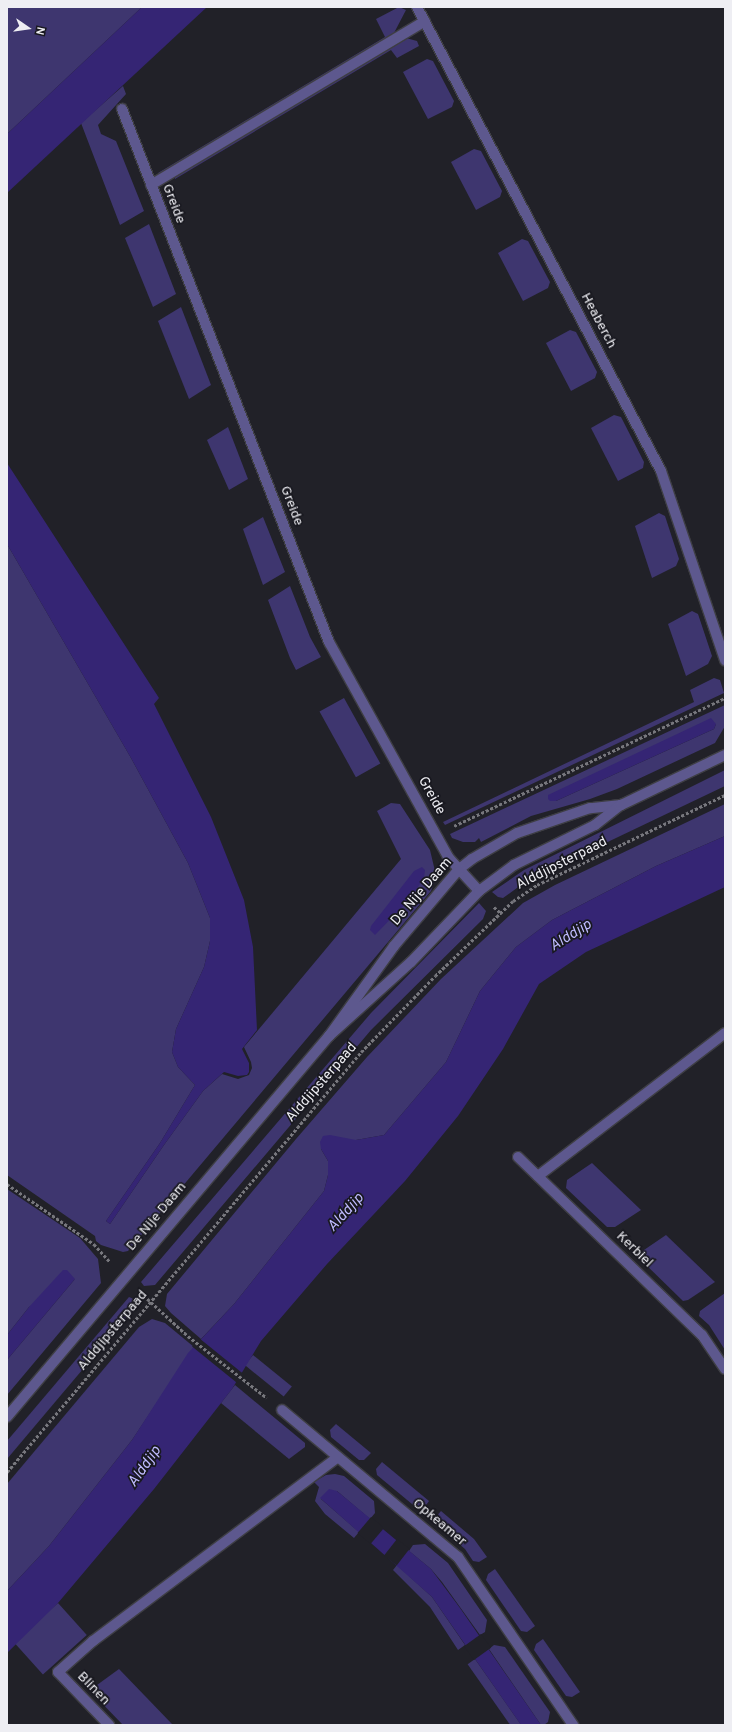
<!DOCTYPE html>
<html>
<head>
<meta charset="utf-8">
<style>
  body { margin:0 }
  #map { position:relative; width:732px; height:1732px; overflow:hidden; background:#212128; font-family:Overpass,sans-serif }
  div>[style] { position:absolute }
  .green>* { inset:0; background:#3e366f; transform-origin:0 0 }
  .water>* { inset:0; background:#352574 }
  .pier>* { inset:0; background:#212128; transform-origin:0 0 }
  .path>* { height:2.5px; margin-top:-1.25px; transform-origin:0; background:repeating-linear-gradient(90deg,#77777d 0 3px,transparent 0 5px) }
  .roads { filter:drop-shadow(1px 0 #3e3e44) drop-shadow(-1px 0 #3e3e44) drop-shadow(0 1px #3e3e44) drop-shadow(0 -1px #3e3e44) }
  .service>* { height:10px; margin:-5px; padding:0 5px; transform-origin:5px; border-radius:5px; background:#5d588e }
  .minor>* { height:10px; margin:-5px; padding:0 5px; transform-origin:5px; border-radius:5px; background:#5d588e }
  .tertiary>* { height:10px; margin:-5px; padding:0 5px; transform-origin:5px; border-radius:5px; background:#5d588e }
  span { translate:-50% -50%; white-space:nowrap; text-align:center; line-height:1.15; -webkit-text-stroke:3.5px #18181f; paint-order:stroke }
  .street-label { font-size:14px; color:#eeeef3 }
  .water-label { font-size:15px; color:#bfbbff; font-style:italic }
  .frame { position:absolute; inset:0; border:8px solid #eeeef3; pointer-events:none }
  .north { position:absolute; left:8px; top:8px; width:40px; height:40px; -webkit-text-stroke:3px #18181f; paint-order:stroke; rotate:103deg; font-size:11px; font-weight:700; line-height:16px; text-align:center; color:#eeeef3 }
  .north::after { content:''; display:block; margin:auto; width:14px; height:18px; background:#eeeef3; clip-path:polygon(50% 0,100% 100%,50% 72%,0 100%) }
</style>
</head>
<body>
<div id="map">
  <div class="green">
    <i style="clip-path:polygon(7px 7px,142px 7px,7px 134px)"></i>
    <i style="clip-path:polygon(399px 7px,406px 10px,394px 33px,159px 174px,158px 173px,385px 37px,376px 19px)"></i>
    <i style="clip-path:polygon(406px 38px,417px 41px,419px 46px,397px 58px,391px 50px,175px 179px,175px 177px)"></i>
    <i style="clip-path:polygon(427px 59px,433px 61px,454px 101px,452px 107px,428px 119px,403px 72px)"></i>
    <i style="clip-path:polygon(123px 86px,126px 94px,98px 125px,101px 134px,116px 141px,144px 211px,120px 225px,81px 123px)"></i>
    <i style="clip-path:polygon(474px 149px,481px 151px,502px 191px,500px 197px,476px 210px,451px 162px)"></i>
    <i style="clip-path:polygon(149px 224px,176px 294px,153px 307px,125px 238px)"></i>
    <i style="clip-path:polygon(522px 239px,528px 241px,550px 282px,548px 288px,523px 301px,498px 253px)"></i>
    <i style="clip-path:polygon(181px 307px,211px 385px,189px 399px,158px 321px)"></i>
    <i style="clip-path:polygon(570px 330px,576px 332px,597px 372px,595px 378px,571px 391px,546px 343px)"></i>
    <i style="clip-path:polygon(614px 415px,621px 417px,644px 462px,643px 468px,618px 481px,591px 428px)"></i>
    <i style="clip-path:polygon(228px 427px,248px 479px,229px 490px,207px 440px)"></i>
    <i style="clip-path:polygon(659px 513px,665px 516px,679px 559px,676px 566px,652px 578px,635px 526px)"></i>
    <i style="clip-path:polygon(263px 517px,285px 572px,263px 585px,243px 529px)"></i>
    <i style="clip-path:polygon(7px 544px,131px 758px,188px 863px,210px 918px,210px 941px,204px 967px,176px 1029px,172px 1052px,178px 1067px,195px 1085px,160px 1143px,106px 1221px,110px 1224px,164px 1145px,203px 1091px,222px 1074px,238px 1079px,249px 1075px,252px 1068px,251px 1062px,244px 1047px,401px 859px,377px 811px,391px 803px,400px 804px,430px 850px,435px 871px,435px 880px,431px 891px,128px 1251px,123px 1252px,101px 1245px,96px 1241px,95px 1236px,7px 1175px)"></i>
    <i style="clip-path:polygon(290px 586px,310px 637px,321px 657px,296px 670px,290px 658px,268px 600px)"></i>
    <i style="clip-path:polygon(692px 611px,698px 614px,712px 656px,708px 664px,686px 676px,668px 624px)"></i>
    <i style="clip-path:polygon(714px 678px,720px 680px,724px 693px,445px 825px,443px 822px,694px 702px,690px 690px)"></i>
    <i style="left:344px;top:698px;width:75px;height:28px;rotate:61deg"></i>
    <i style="clip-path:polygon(evenodd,725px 705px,725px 726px,715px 743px,617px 789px,590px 799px,531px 816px,481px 842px,479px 838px,475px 842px,463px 842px,452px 838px,450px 834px,725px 705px,716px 724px,714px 729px,556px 801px,550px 801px,716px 724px)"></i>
    <i style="clip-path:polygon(725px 770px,725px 786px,528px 880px,503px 898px,498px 897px,492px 892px,524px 870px)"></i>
    <i style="clip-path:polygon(725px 804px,725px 836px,656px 866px,552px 920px,516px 947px,480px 991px,446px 1062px,384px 1135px,356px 1140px,321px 1149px,328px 1161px,328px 1175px,324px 1191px,234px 1304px,201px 1339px,171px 1313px,165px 1306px,167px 1294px,296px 1139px,367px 1057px,441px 979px,523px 903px,555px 885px)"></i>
    <i style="clip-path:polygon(479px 903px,486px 911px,483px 919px,371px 1030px,155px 1285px,144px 1286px,141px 1282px,371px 1013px)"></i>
    <i style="clip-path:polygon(592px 1163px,641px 1210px,615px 1227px,607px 1227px,566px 1188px,567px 1180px)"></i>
    <i style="clip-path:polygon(7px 1189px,80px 1238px,98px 1259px,101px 1283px,7px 1395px,7px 1360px,75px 1279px,29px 1307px,7px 1335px)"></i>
    <i style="clip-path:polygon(666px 1235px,715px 1282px,688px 1300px,683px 1301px,639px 1258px,641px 1252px)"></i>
    <i style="clip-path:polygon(725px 1293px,725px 1350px,709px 1325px,699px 1316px,700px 1311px)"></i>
    <i style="clip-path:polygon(129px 1297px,136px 1300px,137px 1305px,7px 1459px,7px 1441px)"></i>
    <i style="clip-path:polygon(152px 1319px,165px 1323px,194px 1347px,132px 1440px,49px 1546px,7px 1591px,7px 1484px,139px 1327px)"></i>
    <i style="left:253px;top:1355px;width:50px;height:13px;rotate:39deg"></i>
    <i style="clip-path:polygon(235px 1385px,305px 1443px,305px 1447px,289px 1459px,221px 1403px)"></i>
    <i style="clip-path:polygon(336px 1424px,371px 1453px,364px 1460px,359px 1460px,331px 1437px,330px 1430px)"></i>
    <i style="clip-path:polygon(382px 1462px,429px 1501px,424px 1508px,418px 1509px,377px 1475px,376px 1469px)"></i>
    <i style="clip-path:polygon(335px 1474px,344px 1476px,374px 1501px,375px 1513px,370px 1519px,337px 1491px,321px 1499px,359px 1532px,354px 1538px,325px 1514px,315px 1501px,319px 1487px,314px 1482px,326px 1475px)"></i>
    <i style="clip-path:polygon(441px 1511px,474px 1539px,487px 1557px,479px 1562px,473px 1561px,465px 1549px,436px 1524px,435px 1518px)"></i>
    <i style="clip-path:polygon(425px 1544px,448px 1563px,487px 1620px,485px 1632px,480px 1635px,442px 1582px,431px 1569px,409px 1551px,413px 1545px)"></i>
    <i style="clip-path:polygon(397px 1565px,432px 1597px,465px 1645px,458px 1650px,430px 1607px,393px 1570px)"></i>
    <i style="clip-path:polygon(495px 1569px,535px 1626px,527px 1632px,521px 1631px,486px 1580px,488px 1574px)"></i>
    <i style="left:58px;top:1603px;width:43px;height:59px;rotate:48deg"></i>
    <i style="clip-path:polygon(543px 1639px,580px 1692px,572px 1697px,566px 1696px,534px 1650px,536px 1644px)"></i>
    <i style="clip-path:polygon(494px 1645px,505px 1647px,550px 1712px,548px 1722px,544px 1725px,541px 1725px,489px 1649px)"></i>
    <i style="left:475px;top:1659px;width:80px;height:9px;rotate:55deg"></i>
    <i style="clip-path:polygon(119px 1669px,172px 1724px,123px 1725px,94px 1695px,97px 1685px)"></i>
  </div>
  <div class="water">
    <i style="clip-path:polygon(142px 7px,207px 7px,7px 193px,7px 134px)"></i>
    <i style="clip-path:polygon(7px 463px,159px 698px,154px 704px,211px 817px,244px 900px,253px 947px,257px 1030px,242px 1049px,249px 1063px,249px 1072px,247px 1075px,238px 1076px,224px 1072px,203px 1091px,164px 1145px,110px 1224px,106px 1221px,160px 1143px,195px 1085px,178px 1067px,172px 1052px,176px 1029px,204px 967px,210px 941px,210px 918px,188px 863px,131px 758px,7px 544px)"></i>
    <i style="clip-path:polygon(711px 718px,716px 724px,714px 729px,556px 801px,550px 801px,548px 799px,548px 795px)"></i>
    <i style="clip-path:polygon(725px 836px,725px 887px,586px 952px,539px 984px,503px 1049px,458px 1116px,405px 1181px,327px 1264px,261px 1341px,232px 1389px,154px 1489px,58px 1603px,7px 1653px,7px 1591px,49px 1546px,132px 1440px,188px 1353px,234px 1304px,324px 1191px,328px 1175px,328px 1161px,321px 1149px,320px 1142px,323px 1136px,330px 1135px,356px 1140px,384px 1135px,446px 1062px,480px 991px,516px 947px,552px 920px,656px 866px)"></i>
    <i style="clip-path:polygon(422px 867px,425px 870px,424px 878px,409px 900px,375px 935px,370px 930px,371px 926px,414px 871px)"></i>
    <i style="clip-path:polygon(63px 1270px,67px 1270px,75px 1279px,7px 1360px,7px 1335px,29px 1307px)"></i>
    <i style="clip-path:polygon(329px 1489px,337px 1491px,431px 1569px,460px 1608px,541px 1725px,521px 1725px,432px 1597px,320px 1498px)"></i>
  </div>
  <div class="pier">
    <i style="left:199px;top:1338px;width:58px;height:11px;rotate:39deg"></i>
    <i style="left:371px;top:1517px;width:17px;height:21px;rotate:40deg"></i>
    <i style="left:397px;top:1539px;width:16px;height:21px;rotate:38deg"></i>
    <i style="left:481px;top:1634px;width:17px;height:21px;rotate:54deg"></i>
  </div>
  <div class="path">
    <i style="left:454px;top:826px;width:300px;rotate:-25.3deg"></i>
    <i style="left:494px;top:907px;width:9px;rotate:41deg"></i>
    <i style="left:7px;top:1184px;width:106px;rotate:34.6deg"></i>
    <i style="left:94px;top:1244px;width:24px;rotate:48deg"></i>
    <i style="left:140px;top:1292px;width:65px;rotate:42.5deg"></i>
    <i style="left:188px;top:1336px;width:100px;rotate:38.1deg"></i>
    <i style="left:7px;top:1472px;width:549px;rotate:-49.87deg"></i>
    <i style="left:361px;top:1052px;width:106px;rotate:-45.8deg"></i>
    <i style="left:435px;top:976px;width:108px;rotate:-43.9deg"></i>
    <i style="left:513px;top:901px;width:29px;rotate:-34deg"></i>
    <i style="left:537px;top:885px;width:208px;rotate:-25.6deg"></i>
  </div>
  <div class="roads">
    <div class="service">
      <i style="left:151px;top:185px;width:319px;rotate:-30.9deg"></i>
      <i style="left:538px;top:1176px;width:235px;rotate:-37.4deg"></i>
      <i style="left:58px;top:1672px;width:47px;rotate:-41.5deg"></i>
      <i style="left:93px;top:1641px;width:306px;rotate:-36.9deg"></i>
    </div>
    <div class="minor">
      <i style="left:417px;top:7px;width:524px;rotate:62.26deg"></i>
      <i style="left:661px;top:471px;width:200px;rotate:71.3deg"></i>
      <i style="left:122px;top:109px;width:572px;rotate:68.78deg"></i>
      <i style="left:329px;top:642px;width:246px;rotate:61deg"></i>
      <i style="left:448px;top:857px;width:46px;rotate:47.6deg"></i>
      <i style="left:518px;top:1157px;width:256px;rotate:44.1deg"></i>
      <i style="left:702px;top:1335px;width:41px;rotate:55.9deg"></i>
      <i style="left:282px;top:1410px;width:229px;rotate:39.9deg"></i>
      <i style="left:458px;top:1557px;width:204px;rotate:55.6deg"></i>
      <i style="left:58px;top:1672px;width:74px;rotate:46.1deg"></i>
    </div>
    <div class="tertiary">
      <i style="left:621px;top:805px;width:31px;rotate:174deg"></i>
      <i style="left:590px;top:808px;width:77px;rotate:161.1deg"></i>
      <i style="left:517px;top:833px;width:52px;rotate:150deg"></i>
      <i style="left:472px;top:859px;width:16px;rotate:142deg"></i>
      <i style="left:459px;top:869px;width:101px;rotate:130.2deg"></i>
      <i style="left:394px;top:946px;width:111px;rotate:125.8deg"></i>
      <i style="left:329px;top:1036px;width:110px;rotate:-42.1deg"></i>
      <i style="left:411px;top:962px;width:98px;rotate:-46.2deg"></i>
      <i style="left:479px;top:891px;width:44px;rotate:-36.6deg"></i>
      <i style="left:514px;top:865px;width:90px;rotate:-26.3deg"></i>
      <i style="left:595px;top:825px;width:33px;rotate:-38deg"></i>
      <i style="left:621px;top:805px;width:115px;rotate:-25.7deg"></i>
      <i style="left:7px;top:1417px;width:499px;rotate:-49.8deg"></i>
    </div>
  </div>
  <div class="street-label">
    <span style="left:173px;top:204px;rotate:69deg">Greide</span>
    <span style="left:598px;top:321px;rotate:62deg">Heaberch</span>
    <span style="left:291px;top:506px;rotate:69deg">Greide</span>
    <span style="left:431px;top:796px;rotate:61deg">Greide</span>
    <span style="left:562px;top:864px;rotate:-27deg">Alddjipsterpaad</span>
    <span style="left:422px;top:892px;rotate:-49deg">De Nije Daam</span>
    <span style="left:322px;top:1083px;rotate:-49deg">Alddjipsterpaad</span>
    <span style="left:157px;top:1217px;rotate:-50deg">De Nije Daam</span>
    <span style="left:634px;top:1250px;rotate:44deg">Kerbiel</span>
    <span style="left:113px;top:1331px;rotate:-50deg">Alddjipsterpaad</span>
    <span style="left:439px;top:1523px;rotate:40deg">Opkeamer</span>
    <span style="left:93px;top:1689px;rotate:46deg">Blinen</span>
  </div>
  <div class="water-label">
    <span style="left:571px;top:936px;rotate:-32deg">Alddjip</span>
    <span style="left:346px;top:1213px;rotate:-48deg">Alddjip</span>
    <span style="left:145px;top:1467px;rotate:-55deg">Alddjip</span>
  </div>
  <div class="frame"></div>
  <div class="north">N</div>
</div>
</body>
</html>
